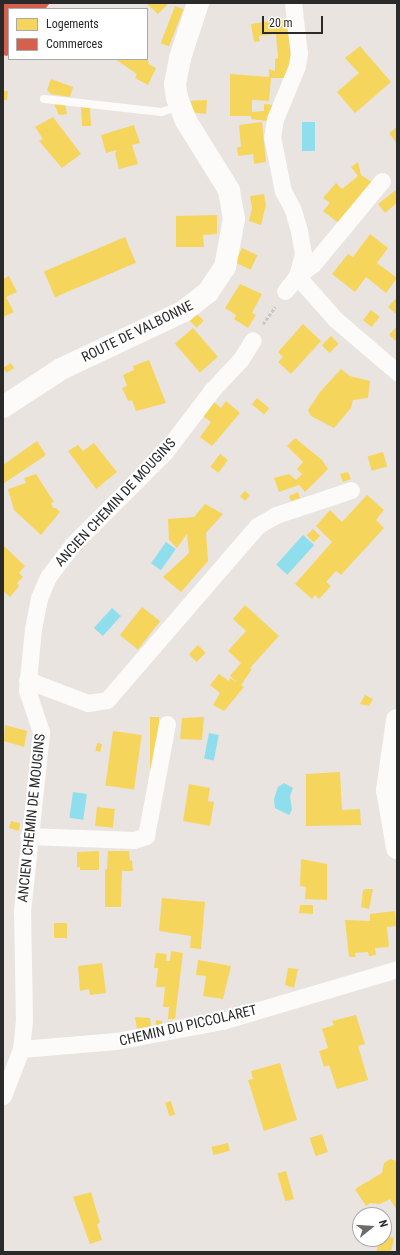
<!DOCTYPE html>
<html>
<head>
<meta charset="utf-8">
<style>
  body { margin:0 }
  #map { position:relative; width:400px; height:1255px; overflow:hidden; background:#e9e4df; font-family:"Roboto Condensed",sans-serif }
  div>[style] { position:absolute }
  .water>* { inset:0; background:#8edeee; transform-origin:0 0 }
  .homes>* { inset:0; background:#f6d55c; transform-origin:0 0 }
  .shops>* { inset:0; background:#d6604d }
  .path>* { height:2.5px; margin-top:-1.25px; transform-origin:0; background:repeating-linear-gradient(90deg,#c6c6c5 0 3px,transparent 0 5px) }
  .lane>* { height:8px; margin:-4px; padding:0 4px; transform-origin:4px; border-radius:4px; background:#fcfbfa }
  .street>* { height:17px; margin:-8.5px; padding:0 8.5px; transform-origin:8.5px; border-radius:8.5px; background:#fcfbfa }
  .secondary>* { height:22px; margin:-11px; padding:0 11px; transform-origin:11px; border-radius:11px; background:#fcfbfa }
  span { translate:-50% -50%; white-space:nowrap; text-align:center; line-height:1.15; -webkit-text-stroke:4px #fff; paint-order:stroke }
  .street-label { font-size:14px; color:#2a2a2a }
  .frame { position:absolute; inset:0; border:4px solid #2a2a2a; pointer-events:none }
  .legend { position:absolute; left:8px; top:8px; width:140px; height:52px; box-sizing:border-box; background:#fff; border:1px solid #aaa; margin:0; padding:5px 7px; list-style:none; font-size:12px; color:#2a2a2a }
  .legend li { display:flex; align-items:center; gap:8px; height:20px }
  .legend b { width:20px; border:1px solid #aaa }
  .north { position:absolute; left:352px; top:1207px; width:40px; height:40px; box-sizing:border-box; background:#fff; border:1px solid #aaa; border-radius:50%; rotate:73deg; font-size:11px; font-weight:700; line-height:16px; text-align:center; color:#2a2a2a }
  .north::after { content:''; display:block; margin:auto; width:14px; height:18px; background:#6d6b69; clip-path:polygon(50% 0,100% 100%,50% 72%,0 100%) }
  .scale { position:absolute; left:262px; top:16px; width:61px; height:18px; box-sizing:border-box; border:2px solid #2a2a2a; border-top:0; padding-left:5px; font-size:12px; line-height:14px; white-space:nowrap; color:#2a2a2a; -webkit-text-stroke:3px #fff; paint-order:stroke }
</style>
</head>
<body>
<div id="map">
  <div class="water">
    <i style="left:302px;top:122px;width:13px;height:29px"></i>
    <i style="left:303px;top:535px;width:15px;height:40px;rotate:42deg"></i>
    <i style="left:166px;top:542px;width:12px;height:26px;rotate:35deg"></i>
    <i style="left:112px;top:608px;width:12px;height:27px;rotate:42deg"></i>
    <i style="left:209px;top:733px;width:10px;height:26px;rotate:11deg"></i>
    <i style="clip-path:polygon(284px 783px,293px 788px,290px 796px,292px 810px,289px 815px,275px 808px,274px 799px,278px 787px)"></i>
    <i style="left:73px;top:792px;width:14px;height:26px;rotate:8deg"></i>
  </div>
  <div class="homes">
    <i style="clip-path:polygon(146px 3px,169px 3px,158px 14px)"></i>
    <i style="left:175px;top:6px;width:9px;height:40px;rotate:21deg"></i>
    <i style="clip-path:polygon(286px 19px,291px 56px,286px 78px,271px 78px,269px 101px,252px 100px,252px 112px,264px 111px,264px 104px,274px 105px,267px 121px,251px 119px,251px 116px,230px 116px,230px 74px,269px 77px,269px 69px,275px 71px,275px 59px,278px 58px,276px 34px,259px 36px,260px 41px,254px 42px,251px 24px)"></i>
    <i style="clip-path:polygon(360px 46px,391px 82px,355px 113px,337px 92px,359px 73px,345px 58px)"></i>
    <i style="clip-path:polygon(115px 59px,146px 59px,149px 62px,148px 64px,156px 68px,148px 85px,135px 78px,137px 74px)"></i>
    <i style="clip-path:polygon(51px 79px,73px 87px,70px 97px,51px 94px,47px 90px)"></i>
    <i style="clip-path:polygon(3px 91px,8px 91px,7px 100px,3px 100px)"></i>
    <i style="clip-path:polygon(207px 100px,206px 114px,190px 112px,186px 101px)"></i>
    <i style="clip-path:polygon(54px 104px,65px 105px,67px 114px,59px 115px)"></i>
    <i style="clip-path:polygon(81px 106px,90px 108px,91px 126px,82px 126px)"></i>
    <i style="clip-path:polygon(53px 117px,81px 154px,62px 168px,39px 141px,43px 139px,35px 127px)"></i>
    <i style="clip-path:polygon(262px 122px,266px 162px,254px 164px,253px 154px,238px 156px,237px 147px,241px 147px,239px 125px)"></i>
    <i style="clip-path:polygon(134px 125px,140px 143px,132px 145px,138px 164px,119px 169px,115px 153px,117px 150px,106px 153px,101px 135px)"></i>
    <i style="clip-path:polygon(397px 127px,397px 144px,389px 133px)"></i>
    <i style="clip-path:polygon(358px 162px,361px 175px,372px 182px,340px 224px,323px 211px,330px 203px,323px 198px,336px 183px,342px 189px,358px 176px,351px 167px)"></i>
    <i style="clip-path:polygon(397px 189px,397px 203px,385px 213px,378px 204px)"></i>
    <i style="clip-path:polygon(264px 194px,266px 205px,261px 225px,249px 221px,252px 208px,250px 196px)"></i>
    <i style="clip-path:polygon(217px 215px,217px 234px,203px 235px,204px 247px,176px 247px,176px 216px)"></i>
    <i style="clip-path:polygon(370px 234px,388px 248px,377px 263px,397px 278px,386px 293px,366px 277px,355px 292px,332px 274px,348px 254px,353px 257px)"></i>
    <i style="left:125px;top:237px;width:28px;height:88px;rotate:67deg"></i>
    <i style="left:242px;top:248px;width:17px;height:16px;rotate:25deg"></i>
    <i style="clip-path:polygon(9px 276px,17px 292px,6px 297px,14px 312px,3px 317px,3px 279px)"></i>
    <i style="clip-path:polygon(240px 284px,262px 294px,252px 313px,256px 315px,248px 328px,234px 319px,236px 315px,225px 308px)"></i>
    <i style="clip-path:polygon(397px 297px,397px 315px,388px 307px)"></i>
    <i style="left:371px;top:310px;width:11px;height:13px;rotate:38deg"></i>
    <i style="left:196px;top:313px;width:11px;height:10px;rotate:45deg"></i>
    <i style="clip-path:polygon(303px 324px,321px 341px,291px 374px,278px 362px,283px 357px,278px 352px)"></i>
    <i style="clip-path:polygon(397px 326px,397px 342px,389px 335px)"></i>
    <i style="left:193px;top:328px;width:38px;height:24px;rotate:49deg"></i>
    <i style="left:331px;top:336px;width:11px;height:13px;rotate:45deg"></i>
    <i style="clip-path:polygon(149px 360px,166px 403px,136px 411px,132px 400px,128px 401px,122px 388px,127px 386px,123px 375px,134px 370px,133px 366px)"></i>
    <i style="left:11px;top:363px;width:6px;height:9px;rotate:59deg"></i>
    <i style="clip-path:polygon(341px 369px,350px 376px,370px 381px,368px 398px,353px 400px,351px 408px,334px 428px,311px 416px,308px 410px,320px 392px)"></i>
    <i style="left:257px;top:398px;width:16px;height:8px;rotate:40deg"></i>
    <i style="clip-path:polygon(226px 401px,240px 413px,212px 446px,200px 437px,211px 422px,203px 416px,207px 404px,214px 402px,221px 408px)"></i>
    <i style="clip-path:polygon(295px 438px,322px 460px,328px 469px,305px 492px,299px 485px,279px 492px,274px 478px,289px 474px,296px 480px,302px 474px,297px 469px,303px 462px,287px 446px)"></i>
    <i style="clip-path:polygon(37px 441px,46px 455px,3px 484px,3px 465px)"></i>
    <i style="clip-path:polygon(94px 443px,117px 472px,96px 489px,68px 451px,78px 445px,83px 451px)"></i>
    <i style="left:383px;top:452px;width:15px;height:16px;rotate:74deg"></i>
    <i style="left:220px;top:454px;width:10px;height:16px;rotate:37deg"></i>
    <i style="clip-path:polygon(348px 472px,351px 479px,343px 482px,340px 474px)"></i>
    <i style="clip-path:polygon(36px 474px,54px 502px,51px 503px,53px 508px,56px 508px,60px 512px,41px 535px,14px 510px,8px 489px,26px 483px,24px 478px)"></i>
    <i style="clip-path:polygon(245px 491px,250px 495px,245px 501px,240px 496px)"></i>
    <i style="clip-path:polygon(298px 492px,300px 498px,291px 501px,289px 496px)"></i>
    <i style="clip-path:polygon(367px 495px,384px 510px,376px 520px,384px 528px,341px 575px,336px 571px,326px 582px,331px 586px,319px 599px,315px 595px,312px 599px,295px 584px,332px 542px,316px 526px,330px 510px,342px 522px)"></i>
    <i style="clip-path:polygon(205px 504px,223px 514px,206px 533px,208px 561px,181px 592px,163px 577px,189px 553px,187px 534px,177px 548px,169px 540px,168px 519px,194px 517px)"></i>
    <i style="left:313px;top:529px;width:10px;height:9px;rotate:45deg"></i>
    <i style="clip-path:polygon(3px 545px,25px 566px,19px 573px,23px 577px,17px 583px,19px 586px,10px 597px,3px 591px)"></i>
    <i style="clip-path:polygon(245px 605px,279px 636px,250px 668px,252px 669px,241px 685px,244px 687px,224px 711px,213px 705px,220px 693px,210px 685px,219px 674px,229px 681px,230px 678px,237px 682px,230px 676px,241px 663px,228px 651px,246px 631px,233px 619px)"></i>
    <i style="left:142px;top:607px;width:23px;height:36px;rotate:38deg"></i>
    <i style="left:198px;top:645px;width:11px;height:13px;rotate:45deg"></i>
    <i style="clip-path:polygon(365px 695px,373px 699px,369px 706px,360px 704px)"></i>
    <i style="left:150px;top:717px;width:9px;height:56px"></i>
    <i style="clip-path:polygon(204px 717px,202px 740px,180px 739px,182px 718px)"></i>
    <i style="clip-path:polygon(5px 725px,27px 731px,24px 747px,4px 741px)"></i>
    <i style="left:113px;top:731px;width:29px;height:55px;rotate:8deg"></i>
    <i style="left:97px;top:743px;width:5px;height:8px;rotate:11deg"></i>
    <i style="clip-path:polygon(340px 772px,342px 810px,360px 809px,361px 825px,306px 826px,306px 774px)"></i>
    <i style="clip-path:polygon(189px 784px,210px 788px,208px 801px,214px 802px,210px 826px,183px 821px)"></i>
    <i style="left:97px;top:807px;width:18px;height:19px;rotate:6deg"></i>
    <i style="clip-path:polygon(11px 821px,20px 823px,19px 831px,9px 828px)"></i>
    <i style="clip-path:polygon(99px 851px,99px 870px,80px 870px,80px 867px,77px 867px,77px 852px)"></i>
    <i style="clip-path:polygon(108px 851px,129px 851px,130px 861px,132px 860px,133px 871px,122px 871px,121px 907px,105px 907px,105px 870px,107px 869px)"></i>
    <i style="clip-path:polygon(301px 859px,327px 864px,327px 900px,305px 899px,306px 887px,300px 886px)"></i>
    <i style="clip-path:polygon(366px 889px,373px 889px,369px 909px,361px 907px,363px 890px)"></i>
    <i style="clip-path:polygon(162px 898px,205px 902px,201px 949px,190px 948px,191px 936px,159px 931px)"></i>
    <i style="clip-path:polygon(300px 905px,313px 905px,313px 914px,299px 913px)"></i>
    <i style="clip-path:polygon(395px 911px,396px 926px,387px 927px,389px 947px,375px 948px,376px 955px,369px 956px,368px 952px,355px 953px,356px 957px,349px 957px,345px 920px,370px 921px,370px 914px)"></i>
    <i style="left:54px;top:923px;width:13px;height:15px"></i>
    <i style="clip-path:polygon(171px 951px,183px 953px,175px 1019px,168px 1019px,169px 1007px,163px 1007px,165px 987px,156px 987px,158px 968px,154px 968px,156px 953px,167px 954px,166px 961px,170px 961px)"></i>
    <i style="clip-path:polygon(198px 960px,231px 966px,223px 999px,203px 996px,206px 976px,196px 975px)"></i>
    <i style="clip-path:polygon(102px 963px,106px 993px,90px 995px,89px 989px,80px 991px,78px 966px)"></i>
    <i style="clip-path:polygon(288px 968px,298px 969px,294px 988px,285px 985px)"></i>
    <i style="clip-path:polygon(356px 1015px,365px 1044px,358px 1046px,368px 1080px,337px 1089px,329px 1065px,324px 1067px,319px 1051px,328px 1048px,322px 1029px,334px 1025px,332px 1021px)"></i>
    <i style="clip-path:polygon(135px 1017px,150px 1018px,151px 1027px,137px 1029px)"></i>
    <i style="clip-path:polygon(156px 1020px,162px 1021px,162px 1026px,156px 1025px)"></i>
    <i style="clip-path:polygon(280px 1063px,297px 1120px,264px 1131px,248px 1080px,253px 1079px,251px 1071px)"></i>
    <i style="left:171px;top:1101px;width:14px;height:6px;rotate:73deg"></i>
    <i style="left:322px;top:1134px;width:19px;height:13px;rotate:72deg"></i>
    <i style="left:228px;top:1143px;width:8px;height:17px;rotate:76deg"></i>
    <i style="clip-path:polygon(390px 1159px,397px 1161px,397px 1211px,390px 1199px,380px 1204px,370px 1203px,366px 1206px,355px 1189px,382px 1173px,384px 1163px)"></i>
    <i style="left:286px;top:1171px;width:29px;height:9px;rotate:74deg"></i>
    <i style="clip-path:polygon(91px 1192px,100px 1223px,97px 1224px,102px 1240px,90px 1244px,73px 1197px)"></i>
    <i style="clip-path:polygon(384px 1235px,394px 1238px,391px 1252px,376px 1252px,380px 1239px,384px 1239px)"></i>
  </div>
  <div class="shops">
    <i style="clip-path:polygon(3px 3px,50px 3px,45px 9px,9px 9px,9px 54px,7px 56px,3px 55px)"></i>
  </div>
  <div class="path">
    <i style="left:263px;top:324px;width:21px;rotate:-55deg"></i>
  </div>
  <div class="lane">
    <i style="left:44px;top:99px;width:118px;rotate:6.3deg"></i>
    <i style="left:161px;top:112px;width:19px;rotate:-16deg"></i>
  </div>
  <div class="street">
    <i style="left:293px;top:3px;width:50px;rotate:83.2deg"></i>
    <i style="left:299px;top:53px;width:13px;rotate:99deg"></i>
    <i style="left:297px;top:66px;width:57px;rotate:112.5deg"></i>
    <i style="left:275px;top:119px;width:18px;rotate:99deg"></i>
    <i style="left:272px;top:137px;width:55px;rotate:78.5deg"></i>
    <i style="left:283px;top:191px;width:21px;rotate:62deg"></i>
    <i style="left:293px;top:210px;width:22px;rotate:74deg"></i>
    <i style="left:299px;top:231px;width:23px;rotate:80deg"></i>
    <i style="left:303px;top:254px;width:23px;rotate:105deg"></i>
    <i style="left:297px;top:276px;width:57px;rotate:48.5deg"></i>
    <i style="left:335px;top:319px;width:82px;rotate:40.5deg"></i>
    <i style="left:285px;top:291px;width:19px;rotate:-51deg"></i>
    <i style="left:297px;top:276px;width:20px;rotate:-37deg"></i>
    <i style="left:313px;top:264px;width:108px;rotate:-50.3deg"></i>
    <i style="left:27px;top:680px;width:65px;rotate:20.7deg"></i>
    <i style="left:88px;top:703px;width:19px;rotate:-9deg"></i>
    <i style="left:107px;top:700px;width:230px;rotate:-49.2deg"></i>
    <i style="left:257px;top:526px;width:22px;rotate:-30deg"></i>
    <i style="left:276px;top:515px;width:79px;rotate:-18.4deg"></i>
    <i style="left:28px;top:836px;width:106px;rotate:2.2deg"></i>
    <i style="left:134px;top:840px;width:13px;rotate:-18deg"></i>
    <i style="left:146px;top:836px;width:114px;rotate:-79.4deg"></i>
    <i style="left:21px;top:1049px;width:95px;rotate:-4.8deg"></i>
    <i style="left:116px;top:1041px;width:108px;rotate:-10.7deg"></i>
    <i style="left:222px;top:1021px;width:183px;rotate:-16.5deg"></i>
    <i style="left:3px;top:1096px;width:50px;rotate:-69deg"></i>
    <i style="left:21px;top:1049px;width:28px;rotate:-84deg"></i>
    <i style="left:24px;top:1021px;width:110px;rotate:-91deg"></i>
    <i style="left:22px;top:911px;width:180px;rotate:-83.9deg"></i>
    <i style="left:41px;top:732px;width:44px;rotate:-108.4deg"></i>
    <i style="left:27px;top:690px;width:61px;rotate:-84.4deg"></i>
    <i style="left:33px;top:629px;width:32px;rotate:-79deg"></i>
    <i style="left:39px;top:598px;width:23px;rotate:-67deg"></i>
    <i style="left:48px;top:577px;width:40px;rotate:-53deg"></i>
    <i style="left:72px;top:545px;width:132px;rotate:-45deg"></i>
    <i style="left:165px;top:452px;width:78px;rotate:-52.8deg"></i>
    <i style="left:212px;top:390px;width:42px;rotate:-46.9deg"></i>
    <i style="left:241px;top:359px;width:22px;rotate:-58deg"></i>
  </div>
  <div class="secondary">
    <i style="left:3px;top:407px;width:69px;rotate:-33.2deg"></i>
    <i style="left:61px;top:369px;width:136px;rotate:-25.2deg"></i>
    <i style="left:184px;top:311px;width:31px;rotate:-38deg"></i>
    <i style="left:208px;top:292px;width:30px;rotate:-56deg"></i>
    <i style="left:225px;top:267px;width:49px;rotate:-79.4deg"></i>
    <i style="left:234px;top:219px;width:29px;rotate:-100deg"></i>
    <i style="left:229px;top:190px;width:81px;rotate:-121.9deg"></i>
    <i style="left:186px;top:121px;width:25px;rotate:-111deg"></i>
    <i style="left:177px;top:98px;width:14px;rotate:-98deg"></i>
    <i style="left:175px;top:84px;width:26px;rotate:-79deg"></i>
    <i style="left:180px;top:58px;width:58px;rotate:-71.9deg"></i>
    <i style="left:397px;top:720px;width:71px;rotate:98.1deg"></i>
    <i style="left:387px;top:790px;width:59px;rotate:80.2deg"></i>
  </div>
  <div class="street-label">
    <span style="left:137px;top:331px;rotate:-26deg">ROUTE DE VALBONNE</span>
    <span style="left:115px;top:502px;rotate:-47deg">ANCIEN CHEMIN DE MOUGINS</span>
    <span style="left:31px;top:818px;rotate:-84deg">ANCIEN CHEMIN DE MOUGINS</span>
    <span style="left:188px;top:1025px;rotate:-13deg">CHEMIN DU PICCOLARET</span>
  </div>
  <div class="frame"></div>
  <ul class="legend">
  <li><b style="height:11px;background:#f6d55c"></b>Logements</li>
  <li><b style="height:11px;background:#d6604d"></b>Commerces</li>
  </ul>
  <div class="north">N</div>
  <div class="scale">20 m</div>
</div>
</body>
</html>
